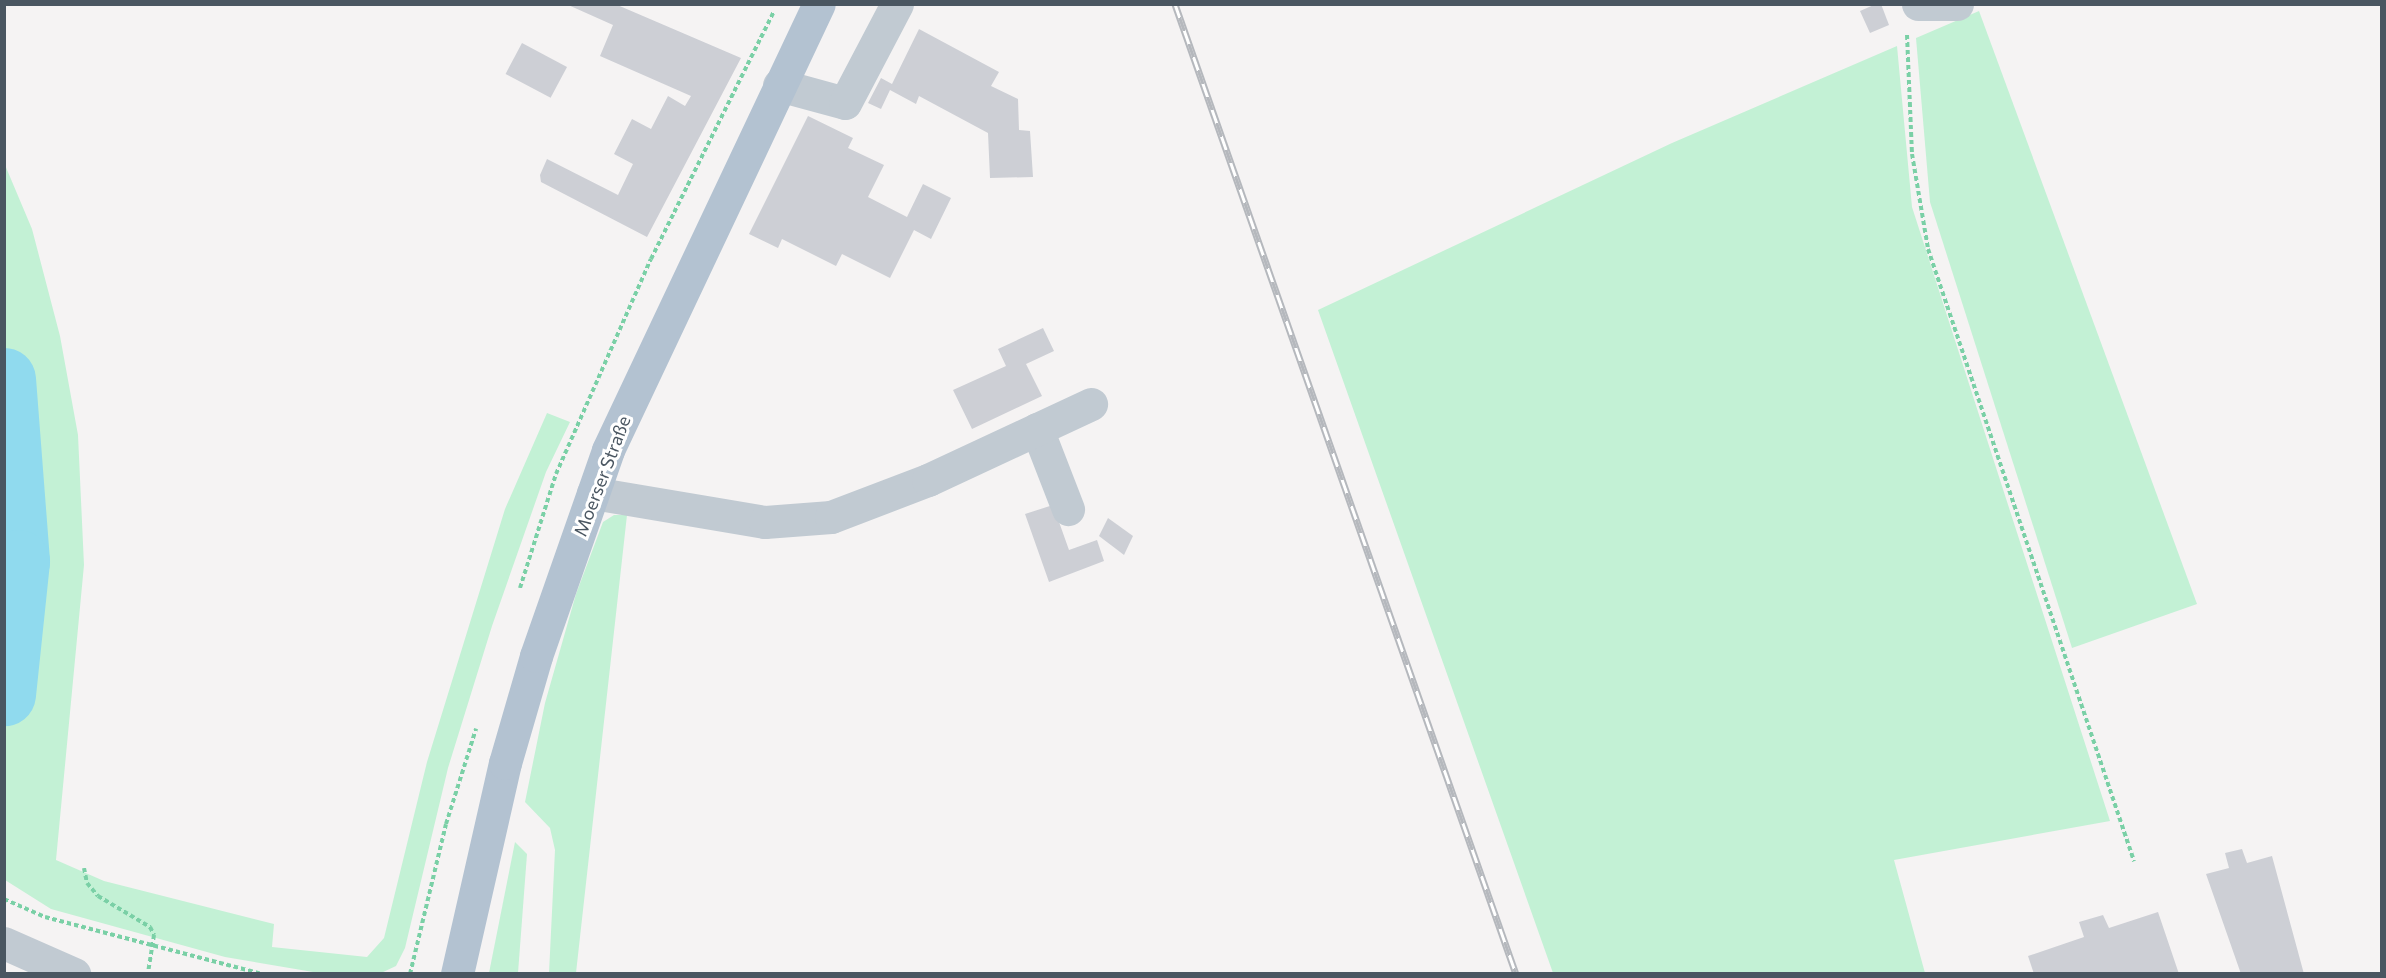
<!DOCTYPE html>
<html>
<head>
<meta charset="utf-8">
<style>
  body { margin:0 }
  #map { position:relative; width:2386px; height:978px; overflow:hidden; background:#f5f3f3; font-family:Commissioner,sans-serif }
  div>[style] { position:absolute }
  .green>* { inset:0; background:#c3f1d5 }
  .river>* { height:63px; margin:-31.5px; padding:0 31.5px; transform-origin:31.5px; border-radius:31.5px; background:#90daee }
  .building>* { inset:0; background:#cdcfd5; transform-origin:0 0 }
  .path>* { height:4px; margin-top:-2px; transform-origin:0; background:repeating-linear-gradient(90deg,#7ad0a6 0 4.5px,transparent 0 7.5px) }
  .minor>* { height:33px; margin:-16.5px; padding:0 16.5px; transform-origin:16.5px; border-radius:16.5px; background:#c1cad2 }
  .major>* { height:33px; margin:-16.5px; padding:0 16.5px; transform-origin:16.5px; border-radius:16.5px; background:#b3c2d1 }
  .rail>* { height:7px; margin-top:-3.5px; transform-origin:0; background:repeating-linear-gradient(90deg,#fff 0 14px,#b5b8bd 0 28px); box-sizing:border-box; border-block:2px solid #b5b8bd }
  span { translate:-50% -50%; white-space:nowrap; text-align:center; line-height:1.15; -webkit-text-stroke:6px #fff; paint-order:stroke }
  .street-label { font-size:18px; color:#4a5661 }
  .frame { position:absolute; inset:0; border:6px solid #4a5661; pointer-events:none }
</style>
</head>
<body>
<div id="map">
  <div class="green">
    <i style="clip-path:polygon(1979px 11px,2197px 604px,2072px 648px,1930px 202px,1916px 38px)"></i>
    <i style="clip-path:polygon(1897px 46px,1912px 207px,2110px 821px,1894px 860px,1925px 973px,1553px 973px,1318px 310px,1672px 143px)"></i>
    <i style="clip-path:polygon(5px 165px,32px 229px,60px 336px,78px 435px,84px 565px,56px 860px,104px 881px,274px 924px,272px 947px,367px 957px,384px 938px,427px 762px,505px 509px,547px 413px,570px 422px,546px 472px,492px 626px,448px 768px,405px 948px,396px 966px,381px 973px,319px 973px,225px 957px,51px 909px,5px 880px)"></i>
    <i style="clip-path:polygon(614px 515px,627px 515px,576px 973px,549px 973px,555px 850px,550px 828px,525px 802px,545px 703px,576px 594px,603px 522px)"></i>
    <i style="clip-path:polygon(515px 842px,527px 854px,518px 973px,489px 973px)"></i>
  </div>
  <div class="river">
    <i style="left:4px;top:379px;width:183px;rotate:85.6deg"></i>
    <i style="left:18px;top:561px;width:134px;rotate:96deg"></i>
  </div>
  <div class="building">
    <i style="clip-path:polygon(566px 4px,615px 4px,741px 58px,647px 237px,541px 182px,540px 175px,547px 159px,618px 195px,633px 164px,614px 154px,632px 119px,651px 129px,668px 96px,685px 106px,691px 96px,600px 56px,613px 25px)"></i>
    <i style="clip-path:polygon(1876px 4px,1881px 4px,1889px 25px,1870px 33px,1860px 11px)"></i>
    <i style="clip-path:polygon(919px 29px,999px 72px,991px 86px,1018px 99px,1019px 130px,1030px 131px,1033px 177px,990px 178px,988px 133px,919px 96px,916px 104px,890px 90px,881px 109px,868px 103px,881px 78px,892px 84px)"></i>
    <i style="left:522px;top:43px;width:51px;height:35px;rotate:28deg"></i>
    <i style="clip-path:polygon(808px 116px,853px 138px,848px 148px,884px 165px,868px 197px,907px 217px,923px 184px,951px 198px,931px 239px,914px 230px,890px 278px,842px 254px,836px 266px,782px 239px,778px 248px,749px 234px)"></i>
    <i style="clip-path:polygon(1043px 328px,1054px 351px,1026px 364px,1042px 396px,972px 429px,953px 390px,1006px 366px,998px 349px)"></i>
    <i style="clip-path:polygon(1053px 505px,1069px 550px,1097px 540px,1104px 561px,1049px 582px,1025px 514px)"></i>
    <i style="clip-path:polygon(1108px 518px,1133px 536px,1124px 555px,1099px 536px)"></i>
    <i style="clip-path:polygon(2242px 849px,2247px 863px,2272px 856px,2304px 974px,2241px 974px,2206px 874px,2229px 868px,2225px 853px)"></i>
    <i style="clip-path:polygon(2158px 912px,2179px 974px,2034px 974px,2028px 956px,2084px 937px,2079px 922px,2103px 915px,2109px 928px)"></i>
  </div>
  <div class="path">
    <i style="left:1907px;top:35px;width:119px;rotate:87.6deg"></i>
    <i style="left:1912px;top:154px;width:96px;rotate:80.4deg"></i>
    <i style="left:1928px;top:249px;width:646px;rotate:71.4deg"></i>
    <i style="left:520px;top:588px;width:120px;rotate:-72.5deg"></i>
    <i style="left:556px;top:474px;width:235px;rotate:-66.2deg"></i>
    <i style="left:651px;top:259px;width:277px;rotate:-63.6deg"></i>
    <i style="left:84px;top:868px;width:15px;rotate:79deg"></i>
    <i style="left:87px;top:883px;width:17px;rotate:50deg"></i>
    <i style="left:98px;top:896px;width:61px;rotate:30.8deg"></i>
    <i style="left:150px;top:927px;width:9px;rotate:63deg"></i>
    <i style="left:154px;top:935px;width:39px;rotate:99deg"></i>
    <i style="left:4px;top:899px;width:45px;rotate:23.7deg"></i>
    <i style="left:45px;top:917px;width:225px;rotate:14.7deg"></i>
    <i style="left:410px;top:974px;width:154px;rotate:-76.5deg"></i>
    <i style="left:446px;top:824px;width:100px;rotate:-72.5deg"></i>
  </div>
  <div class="minor">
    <i style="left:1918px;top:4px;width:39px"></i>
    <i style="left:779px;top:85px;width:68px;rotate:15.3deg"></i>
    <i style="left:845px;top:103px;width:112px;rotate:-62.3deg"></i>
    <i style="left:1037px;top:429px;width:86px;rotate:68.8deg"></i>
    <i style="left:593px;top:493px;width:174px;rotate:9.6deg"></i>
    <i style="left:765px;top:522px;width:66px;rotate:-4.3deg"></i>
    <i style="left:831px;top:517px;width:104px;rotate:-20.9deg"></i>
    <i style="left:928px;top:480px;width:180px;rotate:-25deg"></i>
    <i style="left:4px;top:943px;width:77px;rotate:23.9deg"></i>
  </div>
  <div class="major">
    <i style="left:457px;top:974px;width:216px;rotate:-77.2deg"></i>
    <i style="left:505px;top:763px;width:111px;rotate:-73.8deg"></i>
    <i style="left:536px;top:656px;width:218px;rotate:-70.7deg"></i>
    <i style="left:608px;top:450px;width:493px;rotate:-64.7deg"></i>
  </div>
  <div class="rail">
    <i style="left:1175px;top:4px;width:1028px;rotate:70.63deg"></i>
  </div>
  <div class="street-label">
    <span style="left:602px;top:476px;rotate:-69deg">Moerser Straße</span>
  </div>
  <div class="frame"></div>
</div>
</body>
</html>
